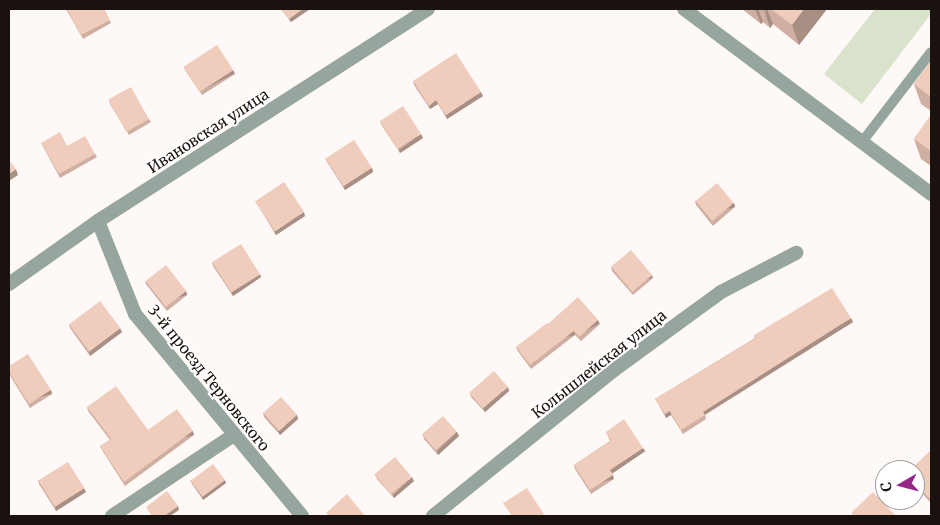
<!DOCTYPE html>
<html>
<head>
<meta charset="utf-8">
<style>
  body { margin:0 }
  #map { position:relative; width:940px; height:525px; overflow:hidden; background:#fef9f7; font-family:Merriweather,serif }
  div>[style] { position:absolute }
  .green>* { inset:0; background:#d9e2cb }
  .service>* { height:10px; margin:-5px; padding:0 5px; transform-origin:5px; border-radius:5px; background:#96a59d }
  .minor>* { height:14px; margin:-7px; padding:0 7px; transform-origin:7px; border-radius:7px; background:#96a59d }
  .wall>* { inset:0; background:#ceafa2 }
  .shaded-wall>* { inset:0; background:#a78f84; transform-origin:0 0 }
  .building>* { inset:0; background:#efccbc; transform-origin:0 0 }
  span { translate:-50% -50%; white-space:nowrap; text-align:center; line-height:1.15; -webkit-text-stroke:4px #fff; paint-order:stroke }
  .street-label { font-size:15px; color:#1a120e }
  .frame { position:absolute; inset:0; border:10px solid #1a120e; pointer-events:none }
  .north { position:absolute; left:875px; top:460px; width:50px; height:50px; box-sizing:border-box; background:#fff; border:1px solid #a3a09f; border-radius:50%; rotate:262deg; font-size:14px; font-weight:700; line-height:20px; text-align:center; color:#1a120e }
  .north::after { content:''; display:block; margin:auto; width:18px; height:22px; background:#962788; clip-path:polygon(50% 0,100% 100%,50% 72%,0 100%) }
</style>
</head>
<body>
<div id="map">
  <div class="green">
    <i style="clip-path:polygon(875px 9px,931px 9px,931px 14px,862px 104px,824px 74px)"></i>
  </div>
  <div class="service">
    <i style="left:862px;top:142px;width:113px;rotate:-52.5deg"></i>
  </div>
  <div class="minor">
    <i style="left:684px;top:9px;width:309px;rotate:36.8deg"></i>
    <i style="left:98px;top:221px;width:100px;rotate:68.3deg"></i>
    <i style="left:135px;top:314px;width:262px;rotate:50.4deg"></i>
    <i style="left:9px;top:284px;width:109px;rotate:-35.3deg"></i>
    <i style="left:98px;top:221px;width:392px;rotate:-32.7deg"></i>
    <i style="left:112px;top:516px;width:146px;rotate:-33.6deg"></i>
    <i style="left:433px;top:516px;width:233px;rotate:-38.9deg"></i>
    <i style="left:614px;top:370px;width:132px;rotate:-36.1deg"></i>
    <i style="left:721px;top:292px;width:85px;rotate:-27.5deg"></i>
  </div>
  <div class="wall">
    <i style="clip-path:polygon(66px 9px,104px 9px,111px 23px,83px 39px)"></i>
    <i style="clip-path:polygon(281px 9px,310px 9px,291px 22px)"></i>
    <i style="clip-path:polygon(742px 9px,827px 9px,799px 45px,773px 24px,770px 28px,763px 22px,761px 24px)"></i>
    <i style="clip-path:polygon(931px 61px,931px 111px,921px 104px,914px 84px)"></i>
    <i style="clip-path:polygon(184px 67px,233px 70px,235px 74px,202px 95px,185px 70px)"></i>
    <i style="clip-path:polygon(413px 81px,483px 96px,447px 119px,438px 104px,430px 109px,414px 85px)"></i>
    <i style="clip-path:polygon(109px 100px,149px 119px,151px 122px,129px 135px,110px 104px)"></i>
    <i style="clip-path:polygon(931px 115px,931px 166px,921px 159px,914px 139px)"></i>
    <i style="clip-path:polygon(380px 122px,423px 138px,400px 153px,382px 126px)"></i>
    <i style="clip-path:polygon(41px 143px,67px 146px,95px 154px,97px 157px,60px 178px)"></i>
    <i style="clip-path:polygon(325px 158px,372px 168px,373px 172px,345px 190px,327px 162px)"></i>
    <i style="clip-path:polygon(255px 201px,305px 216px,276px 235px,257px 204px)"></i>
    <i style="clip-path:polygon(695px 201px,734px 203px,735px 207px,713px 226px,696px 205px)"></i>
    <i style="clip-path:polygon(212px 262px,261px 277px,233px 296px,213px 266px)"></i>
    <i style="clip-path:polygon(611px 267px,653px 278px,633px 295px,612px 271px)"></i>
    <i style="clip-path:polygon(145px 281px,186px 291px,187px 295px,167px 311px,146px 284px)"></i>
    <i style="clip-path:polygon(853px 322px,705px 415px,706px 419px,683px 434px,671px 415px,666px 418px,657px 402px,655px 399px,755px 338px,754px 335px)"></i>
    <i style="clip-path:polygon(69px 324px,122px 332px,90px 356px,70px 328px)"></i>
    <i style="clip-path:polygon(548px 324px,600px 324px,581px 341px,575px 335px,531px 369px,517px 350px,516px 347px)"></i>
    <i style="clip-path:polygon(9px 366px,51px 390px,52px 394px,30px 408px,9px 374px)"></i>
    <i style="clip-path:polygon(509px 391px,485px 412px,471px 397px,470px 393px)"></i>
    <i style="clip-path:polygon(87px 407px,148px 430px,194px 435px,125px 486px,102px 450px,100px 446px,110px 440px,88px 411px)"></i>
    <i style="clip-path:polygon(263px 413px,297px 415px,298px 419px,280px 435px,264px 417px)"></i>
    <i style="clip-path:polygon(457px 432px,459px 436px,438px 455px,424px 439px,423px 435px)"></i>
    <i style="clip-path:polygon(606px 432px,645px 451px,612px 473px,614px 479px,591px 494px,575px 469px,574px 465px,610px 441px)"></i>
    <i style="clip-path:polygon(931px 450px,931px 503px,915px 486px,915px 470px)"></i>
    <i style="clip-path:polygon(375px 475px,414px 481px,394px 498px,377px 479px)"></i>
    <i style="clip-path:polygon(38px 480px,86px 492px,56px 511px,39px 484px)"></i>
    <i style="clip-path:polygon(190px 480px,226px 483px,203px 500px,192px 484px)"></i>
  </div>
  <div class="shaded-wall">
    <i style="clip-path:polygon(303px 9px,310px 9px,291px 22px,289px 19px)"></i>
    <i style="clip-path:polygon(755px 9px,758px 9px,763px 22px,761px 24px)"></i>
    <i style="clip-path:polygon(764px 9px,767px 9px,773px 24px,770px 28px)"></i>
    <i style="clip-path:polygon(804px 9px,827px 9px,799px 45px,792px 25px)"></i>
    <i style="left:233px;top:70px;width:4px;height:39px;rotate:63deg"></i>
    <i style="clip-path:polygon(481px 92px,483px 96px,447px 119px,446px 115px)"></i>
    <i style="clip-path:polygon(436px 100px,438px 104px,430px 109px,429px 106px)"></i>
    <i style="clip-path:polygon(421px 134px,423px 138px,400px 153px,399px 150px)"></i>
    <i style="clip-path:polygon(372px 168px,373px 172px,345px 190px,343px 186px)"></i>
    <i style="clip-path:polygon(16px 169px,18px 175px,9px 181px,9px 174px)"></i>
    <i style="left:734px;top:203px;width:4px;height:29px;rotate:76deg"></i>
    <i style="clip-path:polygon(304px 212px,305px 216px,276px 235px,274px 231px)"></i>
    <i style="clip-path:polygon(260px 274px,261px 277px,233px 296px,231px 292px)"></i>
    <i style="left:652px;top:275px;width:3px;height:26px;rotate:72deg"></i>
    <i style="left:186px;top:291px;width:4px;height:26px;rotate:76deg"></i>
    <i style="clip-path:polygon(851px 318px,853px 322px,704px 415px,703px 412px)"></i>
    <i style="left:598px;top:320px;width:4px;height:25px;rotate:63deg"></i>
    <i style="clip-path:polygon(120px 328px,122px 332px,90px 356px,89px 352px)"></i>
    <i style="left:574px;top:331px;width:4px;height:56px;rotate:76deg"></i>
    <i style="clip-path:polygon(508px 387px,509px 391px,485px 412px,483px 408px)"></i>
    <i style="left:51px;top:390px;width:4px;height:26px;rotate:76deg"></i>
    <i style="clip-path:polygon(670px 411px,671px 415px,666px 418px,665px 414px)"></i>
    <i style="clip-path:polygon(297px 415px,298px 419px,280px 435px,278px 431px)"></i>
    <i style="left:193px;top:431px;width:4px;height:86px;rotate:76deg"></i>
    <i style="clip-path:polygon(457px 432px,459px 436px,438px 455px,437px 451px)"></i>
    <i style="left:643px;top:448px;width:4px;height:40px;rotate:56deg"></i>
    <i style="left:613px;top:475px;width:4px;height:27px;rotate:76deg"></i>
    <i style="clip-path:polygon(412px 477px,414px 481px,394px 498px,393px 495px)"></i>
    <i style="clip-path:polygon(225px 480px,226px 483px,203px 500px,202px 496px)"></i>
    <i style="clip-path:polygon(84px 488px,86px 492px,56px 511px,55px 507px)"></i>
    <i style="clip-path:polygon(178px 506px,179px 510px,170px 516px,164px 516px)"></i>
  </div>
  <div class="building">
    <i style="clip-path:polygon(67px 9px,104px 9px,110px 20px,81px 35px)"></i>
    <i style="clip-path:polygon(282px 9px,303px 9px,289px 19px)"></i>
    <i style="clip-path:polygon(771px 9px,804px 9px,792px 25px)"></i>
    <i style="left:217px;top:45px;width:30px;height:40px;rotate:57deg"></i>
    <i style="clip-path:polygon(456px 53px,481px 92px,446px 115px,436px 100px,429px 106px,413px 81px)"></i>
    <i style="clip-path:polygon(931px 61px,931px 97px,914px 84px)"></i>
    <i style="left:131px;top:87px;width:37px;height:26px;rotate:61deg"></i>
    <i style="left:403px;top:106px;width:33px;height:28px;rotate:57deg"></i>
    <i style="clip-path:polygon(931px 115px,931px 151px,914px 139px)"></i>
    <i style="clip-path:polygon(60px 132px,67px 146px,85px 136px,95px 154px,59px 174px,41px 143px)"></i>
    <i style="left:354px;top:140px;width:33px;height:34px;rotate:57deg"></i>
    <i style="clip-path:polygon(9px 160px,16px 169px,9px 174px)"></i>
    <i style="left:284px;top:182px;width:36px;height:35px;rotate:56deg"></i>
    <i style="left:717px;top:183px;width:26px;height:28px;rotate:50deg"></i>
    <i style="left:241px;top:244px;width:36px;height:34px;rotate:58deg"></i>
    <i style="left:631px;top:250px;width:33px;height:26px;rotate:50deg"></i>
    <i style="left:166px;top:265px;width:33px;height:26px;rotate:52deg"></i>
    <i style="clip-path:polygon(832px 288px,851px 318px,703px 412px,705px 415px,681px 430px,670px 411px,665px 414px,655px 399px,756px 338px,754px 335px)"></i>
    <i style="clip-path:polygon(578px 297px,598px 320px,579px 337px,574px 331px,530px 365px,516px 347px,547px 323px,548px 324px)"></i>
    <i style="left:100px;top:301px;width:34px;height:39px;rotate:53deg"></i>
    <i style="clip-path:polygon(28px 354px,51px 390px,29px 404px,9px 372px,9px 366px)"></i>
    <i style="left:494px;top:371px;width:21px;height:33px;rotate:49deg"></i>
    <i style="clip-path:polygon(116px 386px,148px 430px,177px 409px,193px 431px,124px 482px,100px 446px,111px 439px,87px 407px)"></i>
    <i style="left:281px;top:397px;width:24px;height:24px;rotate:48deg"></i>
    <i style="left:443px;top:416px;width:21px;height:28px;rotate:49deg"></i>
    <i style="clip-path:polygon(624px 419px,643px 448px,610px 470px,613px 475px,590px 490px,574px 465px,611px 441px,606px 432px)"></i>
    <i style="clip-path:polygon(931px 450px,931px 500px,915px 483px,915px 470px,910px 470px)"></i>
    <i style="left:395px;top:457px;width:26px;height:27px;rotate:50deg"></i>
    <i style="left:68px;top:462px;width:31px;height:35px;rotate:58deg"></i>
    <i style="left:213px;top:464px;width:20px;height:28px;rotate:53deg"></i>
    <i style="clip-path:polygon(527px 488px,545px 516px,512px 516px,503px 503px)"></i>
    <i style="clip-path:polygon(167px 491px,178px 506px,164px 516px,152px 516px,146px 507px)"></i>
    <i style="clip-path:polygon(873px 492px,896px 516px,854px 516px,851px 513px)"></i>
    <i style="clip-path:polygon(347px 494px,365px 516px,329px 516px,326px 513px)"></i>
  </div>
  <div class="street-label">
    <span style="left:208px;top:131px;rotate:-33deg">Ивановская улица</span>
    <span style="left:599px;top:364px;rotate:-38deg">Колышлейская улица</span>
    <span style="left:209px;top:378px;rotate:51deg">3-й проезд Терновского</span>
  </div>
  <div class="frame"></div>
  <div class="north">С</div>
</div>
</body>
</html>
